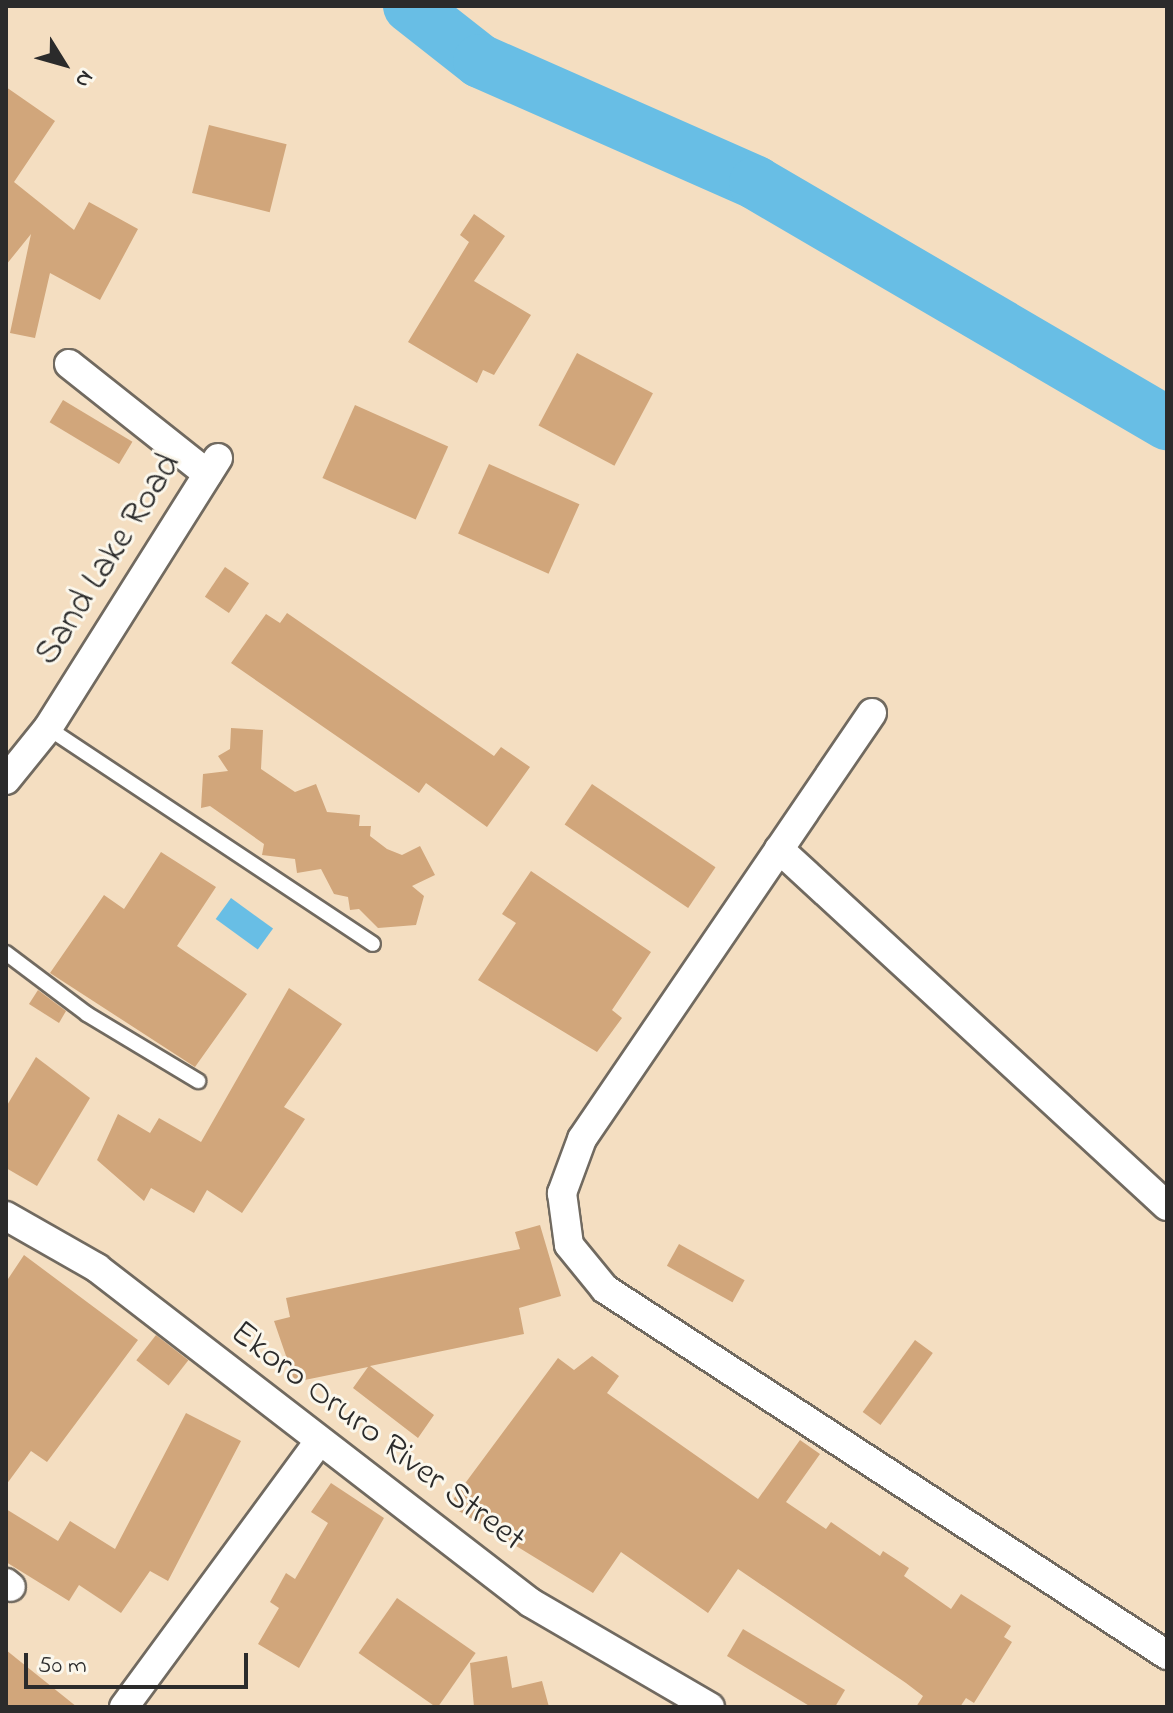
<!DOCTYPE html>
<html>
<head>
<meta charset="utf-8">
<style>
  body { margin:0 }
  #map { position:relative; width:1173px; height:1713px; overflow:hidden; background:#f4dec1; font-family:"Indie Flower",sans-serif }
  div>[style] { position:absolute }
  .water>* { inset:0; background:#68bee5; transform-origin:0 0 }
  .river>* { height:54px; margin:-27px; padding:0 27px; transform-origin:27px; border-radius:27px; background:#68bee5 }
  .building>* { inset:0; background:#d1a67b; transform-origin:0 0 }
  .roads { filter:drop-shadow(2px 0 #716a60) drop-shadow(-2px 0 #716a60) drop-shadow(0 2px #716a60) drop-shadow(0 -2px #716a60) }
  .lane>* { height:14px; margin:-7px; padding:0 7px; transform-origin:7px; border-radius:7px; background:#fff }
  .street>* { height:28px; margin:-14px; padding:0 14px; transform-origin:14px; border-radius:14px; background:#fff }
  span { translate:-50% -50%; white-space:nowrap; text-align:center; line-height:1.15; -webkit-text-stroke:6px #fbf7ec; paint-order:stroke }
  .street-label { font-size:36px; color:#2b2b2b }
  .frame { position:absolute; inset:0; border:8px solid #2b2b2b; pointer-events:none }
  .north { position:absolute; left:24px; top:24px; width:80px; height:80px; -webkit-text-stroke:6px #fbf7ec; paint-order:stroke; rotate:127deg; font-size:22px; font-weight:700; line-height:32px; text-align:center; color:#2b2b2b }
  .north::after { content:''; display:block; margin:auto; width:28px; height:36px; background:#2b2b2b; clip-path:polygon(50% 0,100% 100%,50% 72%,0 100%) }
  .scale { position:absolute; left:24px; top:1653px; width:224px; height:36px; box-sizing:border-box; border:4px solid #2b2b2b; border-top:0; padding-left:10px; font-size:24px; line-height:28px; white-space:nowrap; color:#2b2b2b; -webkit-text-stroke:6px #fbf7ec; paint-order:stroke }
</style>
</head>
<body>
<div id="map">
  <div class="water">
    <i style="left:231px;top:898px;width:52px;height:26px;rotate:36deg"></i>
  </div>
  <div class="river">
    <i style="left:410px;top:6px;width:89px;rotate:38.2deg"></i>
    <i style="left:480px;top:61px;width:302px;rotate:23.8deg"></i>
    <i style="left:756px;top:183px;width:476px;rotate:30.3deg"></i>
  </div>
  <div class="building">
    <i style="clip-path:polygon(6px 87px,55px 121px,14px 182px,74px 230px,89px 202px,138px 229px,100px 300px,50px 273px,35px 338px,10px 333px,31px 234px,6px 265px)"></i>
    <i style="left:209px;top:125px;width:80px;height:70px;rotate:14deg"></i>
    <i style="clip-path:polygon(474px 214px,505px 236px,474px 281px,531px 315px,494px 375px,483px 370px,477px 383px,408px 342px,469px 242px,460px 235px)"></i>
    <i style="left:577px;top:353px;width:86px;height:82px;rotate:28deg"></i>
    <i style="left:63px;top:400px;width:81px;height:26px;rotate:31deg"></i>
    <i style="left:355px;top:405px;width:102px;height:80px;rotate:24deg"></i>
    <i style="left:489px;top:464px;width:99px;height:76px;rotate:24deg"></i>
    <i style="left:225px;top:567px;width:29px;height:36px;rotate:34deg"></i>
    <i style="clip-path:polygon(287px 613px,494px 756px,501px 747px,530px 767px,487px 827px,426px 783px,419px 793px,231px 663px,266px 614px,280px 623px)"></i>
    <i style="clip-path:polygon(231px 728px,263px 730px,261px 769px,295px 792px,316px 784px,327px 812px,360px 815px,359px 826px,371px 826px,370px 836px,387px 849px,402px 855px,420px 846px,435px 875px,412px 886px,424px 896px,416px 925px,378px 928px,359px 909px,350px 910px,348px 897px,334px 894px,321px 869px,297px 873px,295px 859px,262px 855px,264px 844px,210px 806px,201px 808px,203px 774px,228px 771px,218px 756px,230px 749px)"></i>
    <i style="left:592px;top:784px;width:149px;height:49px;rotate:34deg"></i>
    <i style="clip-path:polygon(161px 852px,216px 887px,177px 946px,247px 994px,195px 1067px,50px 973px,104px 895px,124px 909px)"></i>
    <i style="clip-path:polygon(531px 871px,651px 952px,612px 1010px,622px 1018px,597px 1052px,478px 980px,516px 923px,502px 914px)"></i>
    <i style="clip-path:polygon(289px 988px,342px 1024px,284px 1107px,305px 1119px,242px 1213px,207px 1190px,194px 1213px,151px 1188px,144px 1201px,97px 1160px,118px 1114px,150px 1133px,159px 1118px,201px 1142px)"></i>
    <i style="clip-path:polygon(38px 990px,66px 1011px,59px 1023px,29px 1004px)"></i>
    <i style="clip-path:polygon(36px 1057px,90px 1098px,37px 1186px,6px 1168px,6px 1107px)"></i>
    <i style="clip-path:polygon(540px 1225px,561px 1296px,519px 1308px,524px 1334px,370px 1366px,434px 1415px,418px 1438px,353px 1388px,368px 1367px,295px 1382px,274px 1321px,290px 1317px,286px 1298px,520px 1249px,515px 1232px)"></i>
    <i style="left:679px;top:1244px;width:75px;height:25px;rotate:29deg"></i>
    <i style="clip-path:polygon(24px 1255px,138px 1340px,47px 1462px,31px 1451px,6px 1485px,6px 1282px)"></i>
    <i style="left:156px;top:1335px;width:41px;height:32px;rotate:38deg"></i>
    <i style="left:915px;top:1340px;width:22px;height:89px;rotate:36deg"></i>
    <i style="clip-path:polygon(592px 1356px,619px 1376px,607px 1393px,758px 1499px,800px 1440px,820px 1454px,786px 1502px,826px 1529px,831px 1522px,880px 1556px,883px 1551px,909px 1568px,904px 1576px,951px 1609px,961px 1594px,1011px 1626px,1004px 1637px,1012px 1642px,974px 1703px,966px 1698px,960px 1707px,916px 1707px,923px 1696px,906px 1683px,738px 1569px,708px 1613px,621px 1552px,593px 1593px,449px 1505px,558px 1358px,574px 1370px)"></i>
    <i style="clip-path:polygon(186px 1413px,241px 1441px,168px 1581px,150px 1571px,121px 1613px,79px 1585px,69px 1601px,6px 1562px,6px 1509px,58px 1541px,70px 1521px,115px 1549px)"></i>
    <i style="clip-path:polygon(331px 1483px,384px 1518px,299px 1668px,258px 1644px,279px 1608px,270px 1602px,286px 1573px,295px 1579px,328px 1523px,311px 1512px)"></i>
    <i style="left:397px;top:1598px;width:96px;height:67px;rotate:35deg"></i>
    <i style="clip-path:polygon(743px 1629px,845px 1690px,835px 1707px,811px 1707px,727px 1656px)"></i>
    <i style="clip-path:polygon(6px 1650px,77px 1707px,6px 1707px)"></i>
    <i style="clip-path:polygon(507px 1656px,512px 1688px,542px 1681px,549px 1707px,474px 1707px,470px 1663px)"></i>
  </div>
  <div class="roads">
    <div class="lane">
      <i style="left:48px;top:728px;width:390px;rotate:33.6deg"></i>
      <i style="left:6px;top:953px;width:101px;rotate:37deg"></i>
      <i style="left:87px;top:1014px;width:130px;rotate:31.1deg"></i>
    </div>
    <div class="street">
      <i style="left:69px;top:364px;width:177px;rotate:38.4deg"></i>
      <i style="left:872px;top:713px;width:515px;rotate:124.25deg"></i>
      <i style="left:582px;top:1139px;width:58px;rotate:110.3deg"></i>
      <i style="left:562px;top:1193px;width:52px;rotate:82.3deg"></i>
      <i style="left:569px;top:1245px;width:57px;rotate:50.7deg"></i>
      <i style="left:605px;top:1289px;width:671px;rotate:33.07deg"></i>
      <i style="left:6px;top:780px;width:67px;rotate:-51.1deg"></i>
      <i style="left:48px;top:728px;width:319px;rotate:-57.8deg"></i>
      <i style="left:779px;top:849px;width:527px;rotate:42.62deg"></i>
      <i style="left:6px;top:1216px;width:105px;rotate:29.7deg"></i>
      <i style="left:97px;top:1268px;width:548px;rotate:37.66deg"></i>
      <i style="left:531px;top:1603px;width:207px;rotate:30.2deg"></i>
      <i style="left:6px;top:1583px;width:6px;rotate:39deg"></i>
      <i style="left:124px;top:1707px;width:328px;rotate:-53.7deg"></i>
    </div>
  </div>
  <div class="street-label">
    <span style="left:109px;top:560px;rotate:-58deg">Sand Lake Road</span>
    <span style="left:377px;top:1437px;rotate:37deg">Ekoro Oruro River Street</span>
  </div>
  <div class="frame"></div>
  <div class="north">N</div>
  <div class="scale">50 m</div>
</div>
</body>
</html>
